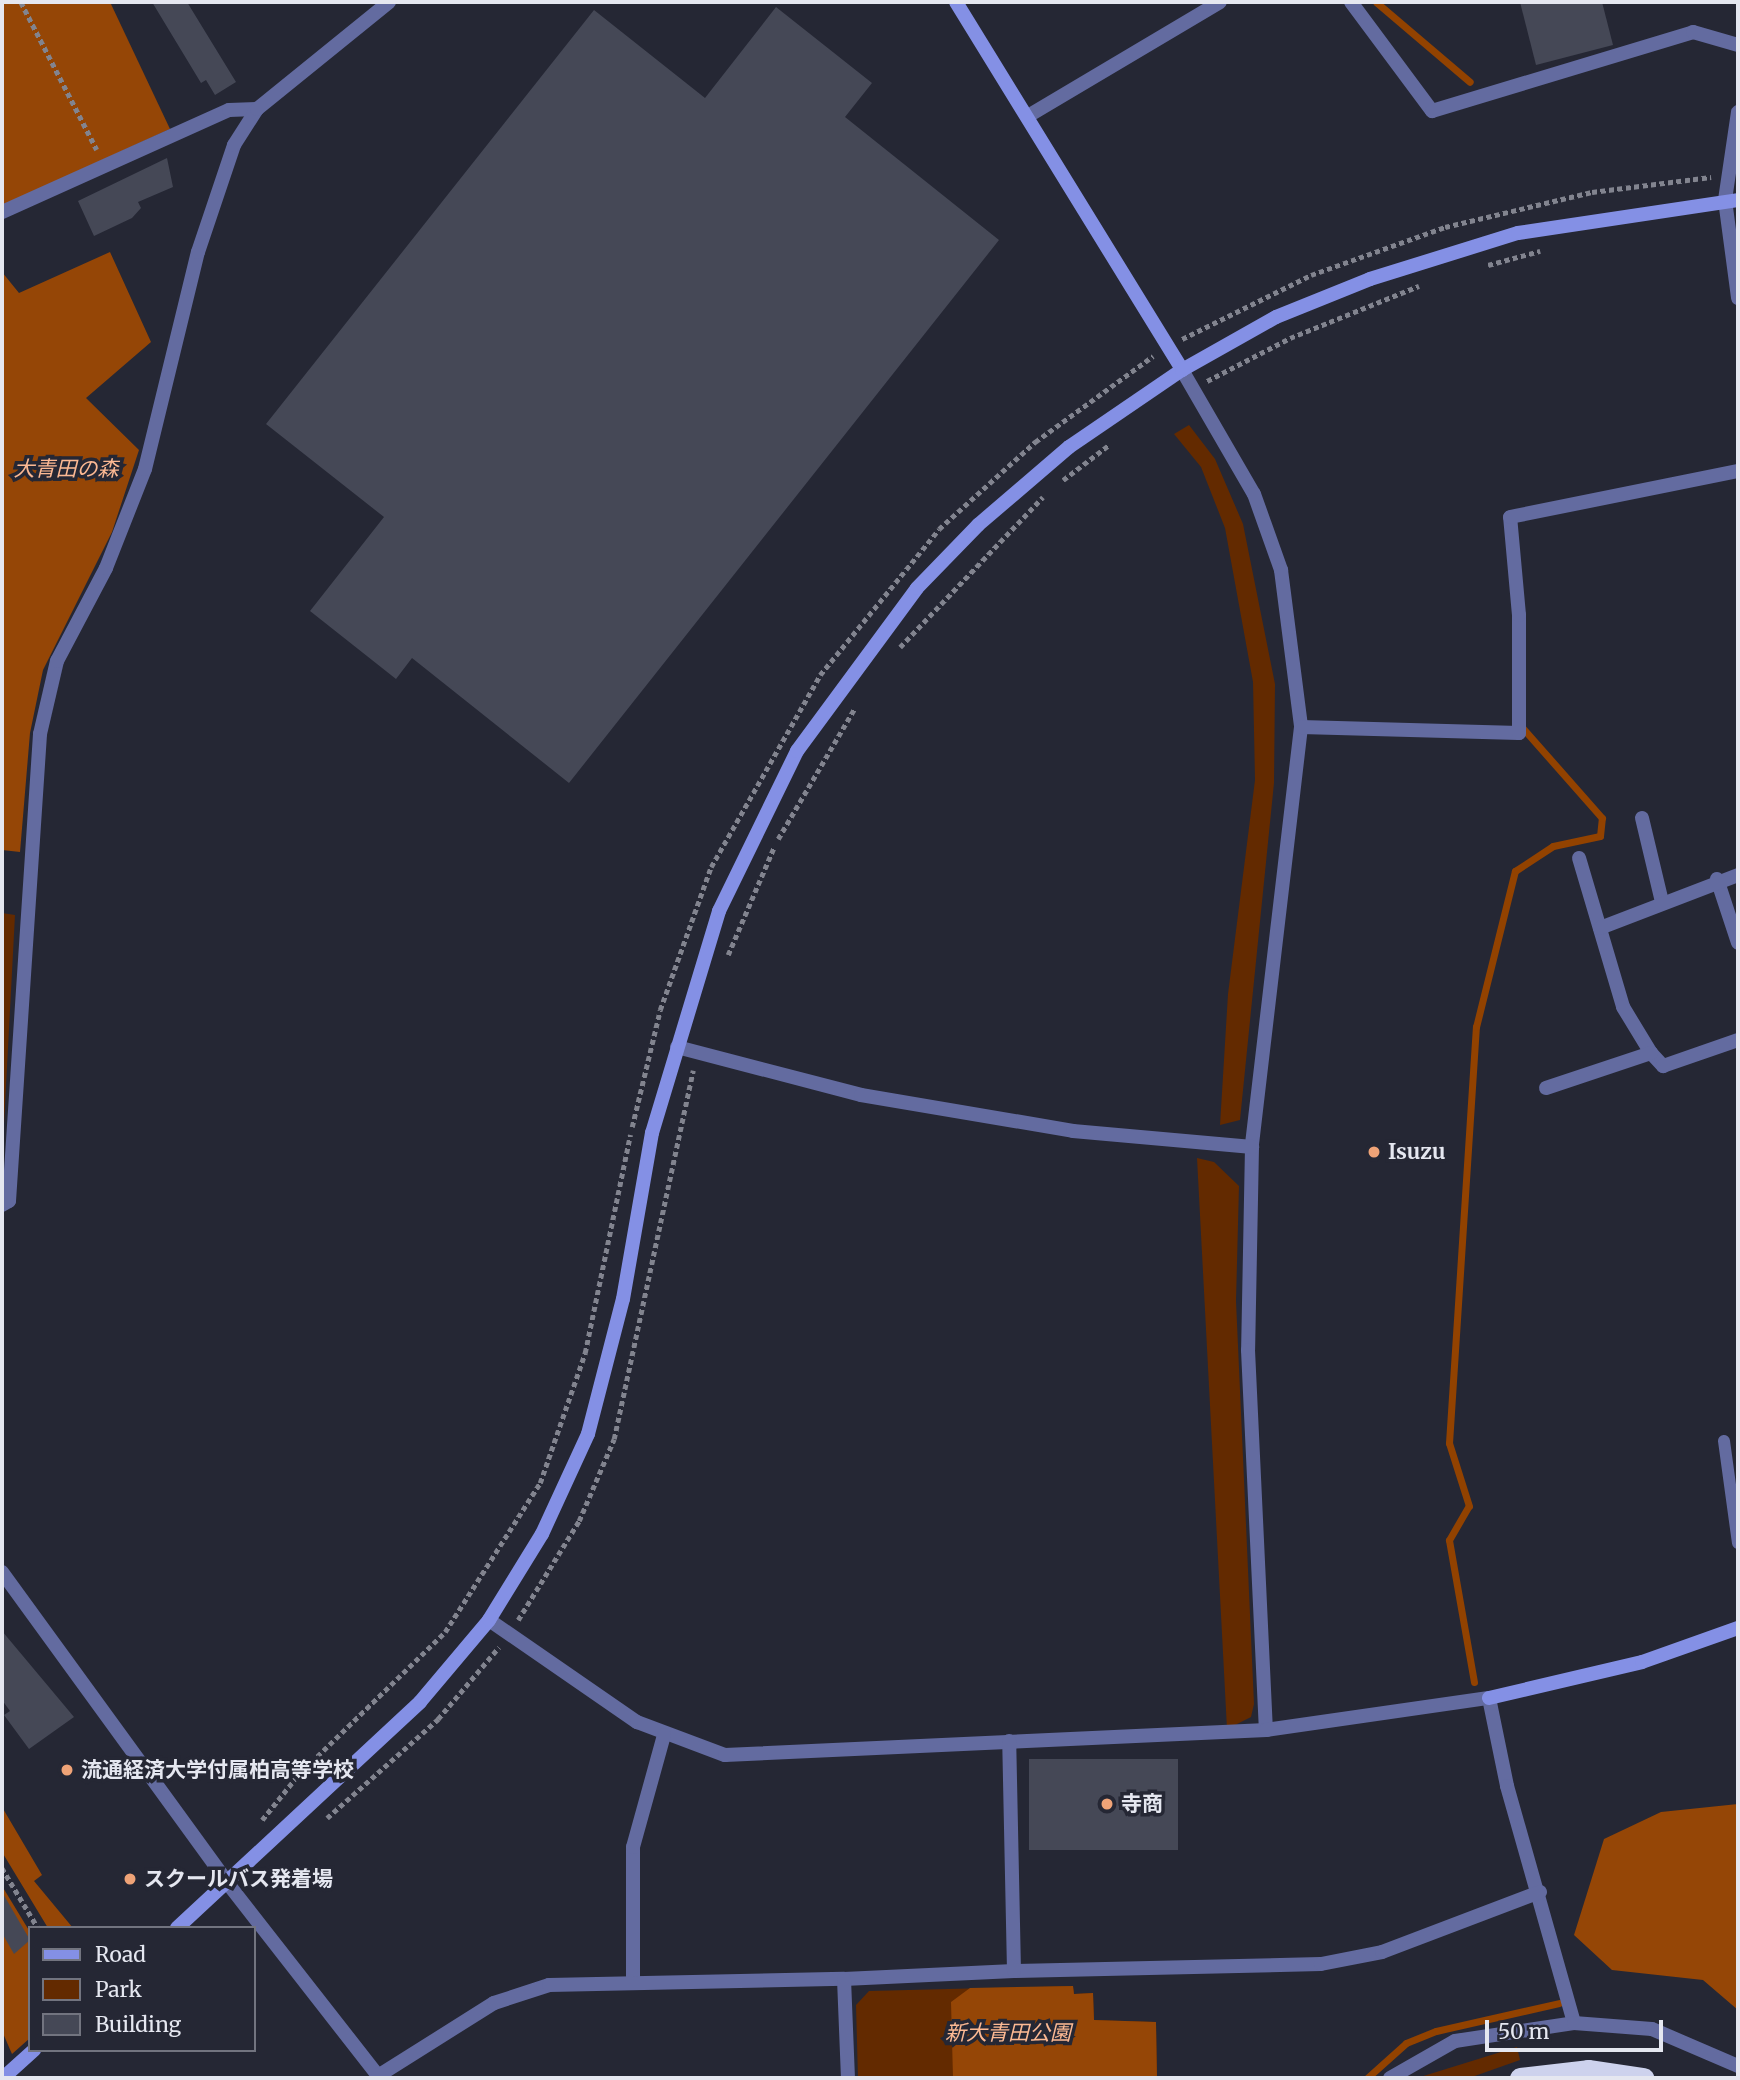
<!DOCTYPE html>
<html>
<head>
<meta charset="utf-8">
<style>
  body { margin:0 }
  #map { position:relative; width:1740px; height:2080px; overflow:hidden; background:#252734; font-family:Merriweather,"Noto Sans JP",serif }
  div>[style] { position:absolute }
  .green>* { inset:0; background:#632a00 }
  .forest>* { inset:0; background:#954606 }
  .stream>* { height:7px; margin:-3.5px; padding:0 3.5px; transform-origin:3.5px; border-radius:3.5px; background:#924200 }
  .building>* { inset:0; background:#454856; transform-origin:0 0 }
  .path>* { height:4.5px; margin-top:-2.25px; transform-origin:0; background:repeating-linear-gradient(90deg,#82848f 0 5px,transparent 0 8.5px) }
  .lane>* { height:12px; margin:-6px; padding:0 6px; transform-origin:6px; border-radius:6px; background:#636ba0 }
  .street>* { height:14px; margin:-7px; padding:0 7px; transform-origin:7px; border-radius:7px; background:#636ba0 }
  .secondary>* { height:14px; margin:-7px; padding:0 7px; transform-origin:7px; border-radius:7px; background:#8490e5 }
  .highway>* { height:21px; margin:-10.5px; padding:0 10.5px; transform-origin:10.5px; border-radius:10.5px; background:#cdd2ed }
  .dots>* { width:19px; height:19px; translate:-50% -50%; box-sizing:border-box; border:4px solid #252734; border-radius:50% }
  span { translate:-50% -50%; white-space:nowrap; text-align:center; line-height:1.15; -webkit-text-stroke:7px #252734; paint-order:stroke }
  .park-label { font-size:21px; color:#fcb993; font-style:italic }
  .poi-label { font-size:21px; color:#e5e7f0; font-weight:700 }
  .left { translate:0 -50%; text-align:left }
  .frame { position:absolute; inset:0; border:4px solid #e5e7f0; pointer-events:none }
  .legend { position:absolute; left:28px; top:1926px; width:228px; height:126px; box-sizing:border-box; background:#252734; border:2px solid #72747f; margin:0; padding:9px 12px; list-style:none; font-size:21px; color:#e5e7f0 }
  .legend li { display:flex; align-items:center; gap:14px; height:35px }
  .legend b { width:35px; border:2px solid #72747f }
  .scale { position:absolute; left:1485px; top:2020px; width:178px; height:32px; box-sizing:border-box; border:4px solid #e5e7f0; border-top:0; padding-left:9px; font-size:21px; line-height:24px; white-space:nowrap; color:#e5e7f0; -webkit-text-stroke:5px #252734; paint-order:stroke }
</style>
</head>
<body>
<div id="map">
  <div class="green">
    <i style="clip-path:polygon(1189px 425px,1215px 459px,1243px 524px,1275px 684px,1274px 783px,1240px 1120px,1220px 1125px,1228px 994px,1255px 780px,1253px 682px,1225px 528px,1201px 467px,1174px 434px)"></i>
    <i style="clip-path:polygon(2px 913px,15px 915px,4px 1124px,2px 1124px)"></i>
    <i style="clip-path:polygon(1197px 1158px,1214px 1162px,1239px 1186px,1236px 1301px,1254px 1704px,1251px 1717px,1227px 1729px)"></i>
    <i style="clip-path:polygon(1073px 1986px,1074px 1994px,1093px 1993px,1094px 2020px,1156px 2022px,1157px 2078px,858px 2078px,856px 2005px,869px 1991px)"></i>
    <i style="clip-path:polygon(1517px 2047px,1520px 2060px,1469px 2078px,1417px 2078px)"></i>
  </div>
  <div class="forest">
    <i style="clip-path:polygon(2px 2px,110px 2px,170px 129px,2px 206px)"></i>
    <i style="clip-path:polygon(110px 252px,151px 342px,86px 398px,139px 450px,112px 532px,43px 670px,30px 733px,20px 852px,2px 850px,2px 272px,19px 293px)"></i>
    <i style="clip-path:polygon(1738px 1804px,1738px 2010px,1703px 1980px,1612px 1970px,1574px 1935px,1604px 1839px,1661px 1812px)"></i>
    <i style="clip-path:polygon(2px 1807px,42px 1875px,34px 1881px,73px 1928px,48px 1928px,2px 1852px)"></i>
    <i style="clip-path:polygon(2px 1886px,30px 1932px,30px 2038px,12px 2054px,2px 2031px)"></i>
    <i style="clip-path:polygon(1073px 1986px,1074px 1994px,1093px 1993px,1094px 2020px,1156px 2022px,1157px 2078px,953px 2078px,951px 2002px,970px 1988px)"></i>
  </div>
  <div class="stream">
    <i style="left:1376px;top:2px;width:123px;rotate:40.4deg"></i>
    <i style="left:1474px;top:1682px;width:144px;rotate:-100deg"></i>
    <i style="left:1449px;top:1540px;width:39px;rotate:-60deg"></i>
    <i style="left:1469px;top:1506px;width:66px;rotate:-107.6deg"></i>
    <i style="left:1449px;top:1443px;width:417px;rotate:-86.3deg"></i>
    <i style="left:1476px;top:1027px;width:161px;rotate:-76deg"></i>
    <i style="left:1515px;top:871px;width:45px;rotate:-33.3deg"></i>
    <i style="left:1553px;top:846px;width:48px;rotate:-12deg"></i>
    <i style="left:1600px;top:836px;width:18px;rotate:-84deg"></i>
    <i style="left:1602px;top:818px;width:123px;rotate:-131.4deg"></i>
    <i style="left:1367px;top:2078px;width:52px;rotate:-41.9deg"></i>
    <i style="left:1406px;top:2043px;width:32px;rotate:-22deg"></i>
    <i style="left:1436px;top:2031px;width:126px;rotate:-12.8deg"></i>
  </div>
  <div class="building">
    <i style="clip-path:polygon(152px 2px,187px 2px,236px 82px,215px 95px,206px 80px,201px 83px)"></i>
    <i style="clip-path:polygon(1520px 2px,1602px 2px,1613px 45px,1536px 65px)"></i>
    <i style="clip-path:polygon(776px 7px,872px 83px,845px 117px,999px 240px,569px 783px,412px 658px,396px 679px,310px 611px,384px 517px,266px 424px,594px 10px,705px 98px)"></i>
    <i style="clip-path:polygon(167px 158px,173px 187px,138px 202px,141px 208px,132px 218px,94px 236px,78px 201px)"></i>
    <i style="clip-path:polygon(2px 1631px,74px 1717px,29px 1749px,4px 1715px,10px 1711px,2px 1700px)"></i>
    <i style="left:1029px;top:1759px;width:149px;height:91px"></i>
    <i style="clip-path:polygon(2px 1892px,30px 1940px,14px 1954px,2px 1933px)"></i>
  </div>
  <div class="path">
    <i style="left:21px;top:2px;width:166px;rotate:62.8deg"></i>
    <i style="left:1488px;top:265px;width:54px;rotate:-15.1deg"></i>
    <i style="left:1182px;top:339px;width:144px;rotate:-26.4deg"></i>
    <i style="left:1311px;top:275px;width:142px;rotate:-19.7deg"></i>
    <i style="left:1445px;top:227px;width:151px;rotate:-13.4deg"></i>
    <i style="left:1592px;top:192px;width:120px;rotate:-7.2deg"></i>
    <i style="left:1207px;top:381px;width:93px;rotate:-27.4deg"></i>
    <i style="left:1290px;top:338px;width:139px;rotate:-22deg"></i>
    <i style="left:1063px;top:480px;width:58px;rotate:-37.3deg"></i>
    <i style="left:900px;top:647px;width:207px;rotate:-46.4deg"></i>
    <i style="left:778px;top:839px;width:152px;rotate:-59.6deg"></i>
    <i style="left:728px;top:955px;width:117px;rotate:-66.9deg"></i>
    <i style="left:632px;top:1127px;width:120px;rotate:-76.5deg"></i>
    <i style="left:660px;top:1010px;width:152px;rotate:-70.4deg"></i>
    <i style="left:711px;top:867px;width:221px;rotate:-60.4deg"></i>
    <i style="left:820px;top:675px;width:188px;rotate:-50.8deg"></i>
    <i style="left:939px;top:529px;width:130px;rotate:-42.2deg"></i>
    <i style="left:1035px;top:442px;width:146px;rotate:-36.1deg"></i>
    <i style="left:518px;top:1620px;width:116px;rotate:-58.4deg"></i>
    <i style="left:579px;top:1521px;width:89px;rotate:-66.9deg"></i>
    <i style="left:614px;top:1439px;width:377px;rotate:-77.9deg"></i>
    <i style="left:327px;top:1818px;width:149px;rotate:-41.7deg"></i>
    <i style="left:438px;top:1719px;width:94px;rotate:-49.7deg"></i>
    <i style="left:262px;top:1820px;width:59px;rotate:-51.2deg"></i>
    <i style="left:299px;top:1774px;width:204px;rotate:-44.2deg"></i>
    <i style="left:445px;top:1632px;width:177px;rotate:-57.5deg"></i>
    <i style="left:540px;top:1483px;width:138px;rotate:-70.9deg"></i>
    <i style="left:585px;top:1353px;width:223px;rotate:-78.3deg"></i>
    <i style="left:2px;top:1868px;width:70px;rotate:59deg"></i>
  </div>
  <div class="lane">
    <i style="left:1724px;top:1441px;width:103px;rotate:82.2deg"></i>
  </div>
  <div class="street">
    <i style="left:1351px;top:2px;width:136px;rotate:53.4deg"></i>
    <i style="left:1432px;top:111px;width:273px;rotate:-16.8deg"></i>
    <i style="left:1693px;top:32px;width:47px;rotate:16.1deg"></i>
    <i style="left:1738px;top:112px;width:89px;rotate:98.4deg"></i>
    <i style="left:1725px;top:200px;width:99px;rotate:82.4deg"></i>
    <i style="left:1028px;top:116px;width:223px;rotate:-30.7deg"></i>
    <i style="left:2px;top:212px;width:249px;rotate:-24.2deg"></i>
    <i style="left:229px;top:110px;width:28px;rotate:-2deg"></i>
    <i style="left:1182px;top:370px;width:143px;rotate:59.9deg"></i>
    <i style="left:1254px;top:494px;width:81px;rotate:70.4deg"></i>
    <i style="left:1281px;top:570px;width:158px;rotate:82.7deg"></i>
    <i style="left:1301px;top:727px;width:423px;rotate:96.7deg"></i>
    <i style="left:1252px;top:1147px;width:203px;rotate:91.1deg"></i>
    <i style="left:1248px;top:1350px;width:380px;rotate:87.3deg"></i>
    <i style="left:1301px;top:727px;width:218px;rotate:1.6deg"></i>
    <i style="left:1519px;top:733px;width:118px;rotate:-90deg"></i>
    <i style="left:1519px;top:615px;width:98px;rotate:-95.2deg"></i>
    <i style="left:1510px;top:517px;width:233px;rotate:-11.4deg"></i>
    <i style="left:1642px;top:818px;width:86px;rotate:76.6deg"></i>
    <i style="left:1579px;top:858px;width:155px;rotate:73.5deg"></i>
    <i style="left:1623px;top:1007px;width:54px;rotate:58.7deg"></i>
    <i style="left:1651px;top:1053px;width:18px;rotate:47deg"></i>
    <i style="left:1663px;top:1066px;width:79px;rotate:-19.1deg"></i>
    <i style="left:1717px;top:879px;width:67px;rotate:71.8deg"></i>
    <i style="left:1600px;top:928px;width:148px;rotate:-21deg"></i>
    <i style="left:677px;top:1047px;width:190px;rotate:14.6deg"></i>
    <i style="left:861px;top:1095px;width:215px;rotate:9.6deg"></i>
    <i style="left:1073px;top:1131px;width:180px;rotate:5.1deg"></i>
    <i style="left:1546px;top:1088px;width:111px;rotate:-18.4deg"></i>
    <i style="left:2px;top:1205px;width:8px;rotate:-30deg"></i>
    <i style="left:9px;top:1201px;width:468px;rotate:-86.2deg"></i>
    <i style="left:40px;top:734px;width:75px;rotate:-76.9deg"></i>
    <i style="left:57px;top:661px;width:105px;rotate:-62.2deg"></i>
    <i style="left:106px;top:568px;width:106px;rotate:-68.5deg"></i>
    <i style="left:145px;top:469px;width:223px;rotate:-76.3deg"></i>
    <i style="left:198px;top:252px;width:113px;rotate:-71.4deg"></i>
    <i style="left:234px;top:145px;width:43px;rotate:-57.4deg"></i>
    <i style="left:257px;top:109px;width:170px;rotate:-39deg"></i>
    <i style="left:2px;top:1572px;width:387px;rotate:54deg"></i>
    <i style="left:229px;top:1885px;width:245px;rotate:52deg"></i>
    <i style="left:489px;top:1620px;width:180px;rotate:34.6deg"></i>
    <i style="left:637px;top:1722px;width:94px;rotate:20.6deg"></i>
    <i style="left:725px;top:1755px;width:542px;rotate:-2.65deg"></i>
    <i style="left:1266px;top:1730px;width:225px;rotate:-8.2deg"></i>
    <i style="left:1489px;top:1698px;width:90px;rotate:78.4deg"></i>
    <i style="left:1507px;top:1786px;width:246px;rotate:74.2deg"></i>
    <i style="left:1014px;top:1971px;width:307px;rotate:-1.3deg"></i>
    <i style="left:1321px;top:1964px;width:62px;rotate:-11.1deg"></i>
    <i style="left:1382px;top:1952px;width:169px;rotate:-20.8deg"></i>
    <i style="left:844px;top:1979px;width:170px;rotate:-2.7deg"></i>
    <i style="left:1014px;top:1971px;width:230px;rotate:-91.2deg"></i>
    <i style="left:633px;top:1982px;width:135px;rotate:-90deg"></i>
    <i style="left:633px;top:1847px;width:116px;rotate:-74.5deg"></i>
    <i style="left:378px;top:2076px;width:137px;rotate:-32.2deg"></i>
    <i style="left:494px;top:2003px;width:58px;rotate:-18.1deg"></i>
    <i style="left:549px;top:1985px;width:295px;rotate:-1.2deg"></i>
    <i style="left:844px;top:1979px;width:99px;rotate:87.7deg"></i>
    <i style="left:1390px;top:2078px;width:75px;rotate:-29.6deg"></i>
    <i style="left:1455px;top:2041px;width:120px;rotate:-8.6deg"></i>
    <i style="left:1574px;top:2023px;width:78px;rotate:4.4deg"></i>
    <i style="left:1652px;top:2029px;width:94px;rotate:23.3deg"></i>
  </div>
  <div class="secondary">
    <i style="left:956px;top:2px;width:432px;rotate:58.4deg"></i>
    <i style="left:1489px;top:1698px;width:157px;rotate:-13.2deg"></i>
    <i style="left:1642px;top:1662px;width:102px;rotate:-19.5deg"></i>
    <i style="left:177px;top:1928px;width:332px;rotate:-42.9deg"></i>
    <i style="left:420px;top:1702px;width:107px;rotate:-49.9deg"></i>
    <i style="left:489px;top:1620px;width:101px;rotate:-58.4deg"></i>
    <i style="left:542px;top:1534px;width:110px;rotate:-65.3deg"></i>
    <i style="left:588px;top:1434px;width:139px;rotate:-75.5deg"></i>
    <i style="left:623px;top:1299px;width:169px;rotate:-80.1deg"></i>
    <i style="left:652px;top:1133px;width:232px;rotate:-73.2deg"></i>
    <i style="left:719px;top:911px;width:178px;rotate:-64deg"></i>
    <i style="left:797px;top:751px;width:202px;rotate:-53.6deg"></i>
    <i style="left:917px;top:588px;width:88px;rotate:-45.9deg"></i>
    <i style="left:978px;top:525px;width:120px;rotate:-40.6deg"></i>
    <i style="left:1069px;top:447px;width:137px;rotate:-34.3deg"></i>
    <i style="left:1182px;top:370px;width:108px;rotate:-29.4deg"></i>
    <i style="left:1276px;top:317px;width:101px;rotate:-22deg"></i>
    <i style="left:1370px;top:279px;width:155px;rotate:-17.3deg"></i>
    <i style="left:1518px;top:233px;width:222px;rotate:-8.5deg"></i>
    <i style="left:3px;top:2078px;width:42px;rotate:-42.1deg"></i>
  </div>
  <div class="highway">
    <i style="left:1520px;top:2078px;width:68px;rotate:-6.7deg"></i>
    <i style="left:1588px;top:2070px;width:56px;rotate:8.3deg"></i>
  </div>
  <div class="dots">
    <i style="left:1374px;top:1152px;background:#efa377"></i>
    <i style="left:67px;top:1770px;background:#efa377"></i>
    <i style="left:1107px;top:1804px;background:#efa377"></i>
    <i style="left:130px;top:1879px;background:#efa377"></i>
  </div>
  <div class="park-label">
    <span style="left:66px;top:469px">大青田の森</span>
    <span style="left:1008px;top:2033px">新大青田公園</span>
  </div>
  <div class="poi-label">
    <span class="left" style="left:1388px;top:1152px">Isuzu</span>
    <span class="left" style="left:81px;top:1770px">流通経済大学付属柏高等学校</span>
    <span class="left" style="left:1121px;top:1804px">寺商</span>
    <span class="left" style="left:144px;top:1879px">スクールバス発着場</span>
  </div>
  <div class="frame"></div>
  <ul class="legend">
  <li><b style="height:9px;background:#8490e5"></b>Road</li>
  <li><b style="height:19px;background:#632a00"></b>Park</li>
  <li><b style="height:19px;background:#454856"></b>Building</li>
  </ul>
  <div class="scale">50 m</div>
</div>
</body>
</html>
